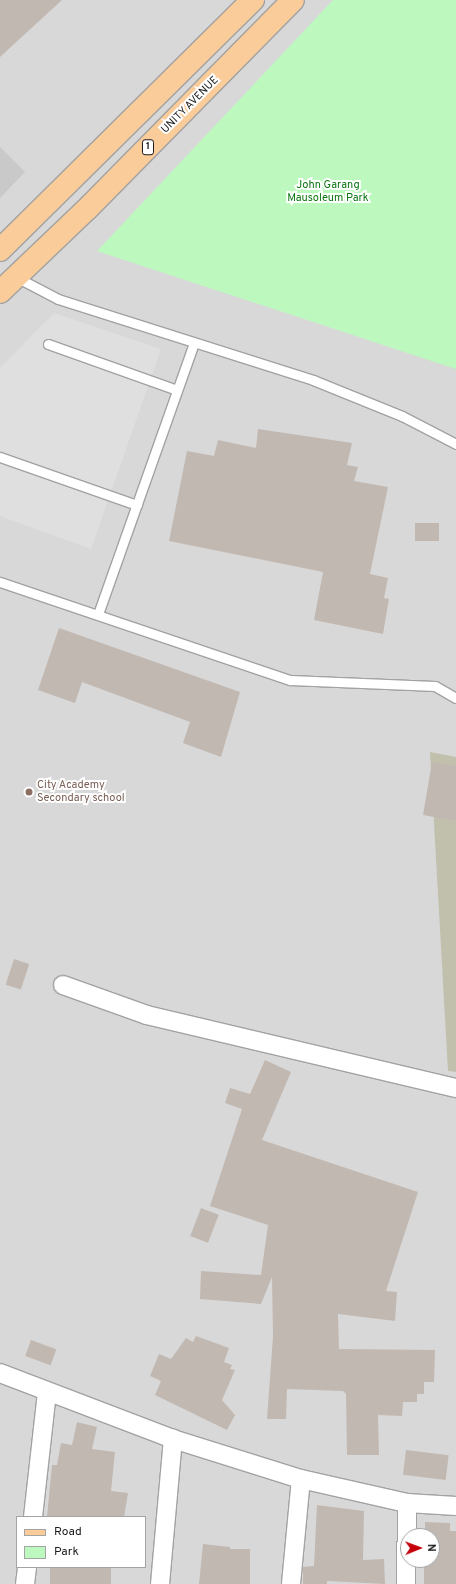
<!DOCTYPE html>
<html>
<head>
<meta charset="utf-8">
<style>
  body { margin:0 }
  #map { position:relative; width:456px; height:1584px; overflow:hidden; background:#ede8e1; font-family:Overpass,sans-serif }
  div>[style] { position:absolute }
  .residential>* { inset:0; background:#d9d8d8 }
  .religious>* { inset:0; background:#c9c9c9 }
  .construction>* { inset:0; background:#c1c0ad }
  .park>* { inset:0; background:#bdf8bf }
  .parking>* { inset:0; background:#dfdfdf }
  .building>* { inset:0; background:#c1b8b1; transform-origin:0 0 }
  .roads { filter:drop-shadow(1px 0 #a2a2a2) drop-shadow(-1px 0 #a2a2a2) drop-shadow(0 1px #a2a2a2) drop-shadow(0 -1px #a2a2a2) }
  .service>* { height:9px; margin:-4.5px; padding:0 4.5px; transform-origin:4.5px; border-radius:4.5px; background:#fff }
  .minor>* { height:18px; margin:-9px; padding:0 9px; transform-origin:9px; border-radius:9px; background:#fff }
  .primary>* { height:22px; margin:-11px; padding:0 11px; transform-origin:11px; border-radius:11px; background:#facc99 }
  .dots>* { width:11px; height:11px; translate:-50% -50%; box-sizing:border-box; border:2px solid #fff; border-radius:50% }
  span { translate:-50% -50%; white-space:nowrap; text-align:center; line-height:1.15; -webkit-text-stroke:4px #fff; paint-order:stroke }
  .shield-label span { padding:1px 3px; background:#fff; border:1px solid; border-radius:3px; -webkit-text-stroke-width:0 }
  .shield-label { font-size:10px; color:#1b1b1b; font-weight:700 }
  .street-label { font-size:11px; color:#1b1b1b }
  .park-label { font-size:11px; color:#0d7611 }
  .education-label { font-size:11px; color:#785e54 }
  .left { translate:0 -50%; text-align:left }
  .legend { position:absolute; left:16px; top:1516px; width:130px; height:52px; box-sizing:border-box; background:#fff; border:1px solid #a4a4a4; margin:0; padding:5px 7px; list-style:none; font-size:12px; color:#1b1b1b }
  .legend li { display:flex; align-items:center; gap:8px; height:20px }
  .legend b { width:20px; border:1px solid #a4a4a4 }
  .north { position:absolute; left:400px; top:1528px; width:40px; height:40px; box-sizing:border-box; background:#fff; border:1px solid #a4a4a4; border-radius:50%; rotate:89deg; font-size:11px; font-weight:700; line-height:16px; text-align:center; color:#1b1b1b }
  .north::after { content:''; display:block; margin:auto; width:14px; height:18px; background:#c4030b; clip-path:polygon(50% 0,100% 100%,50% 72%,0 100%) }
</style>
</head>
<body>
<div id="map">
  <div class="residential">
    <i style="clip-path:polygon(evenodd,0 0,456px 0,456px 1584px,0 1584px,0 0,17px 1517px,145px 1517px,145px 1567px,17px 1567px,17px 1517px,0 0,408px 1536px,432px 1536px,432px 1560px,408px 1560px,408px 1536px)"></i>
  </div>
  <div class="religious">
    <i style="clip-path:polygon(0 147px,25px 172px,0 198px)"></i>
  </div>
  <div class="construction">
    <i style="clip-path:polygon(430px 752px,456px 757px,456px 1072px,448px 1071px)"></i>
  </div>
  <div class="park">
    <i style="clip-path:polygon(333px 0,456px 0,456px 369px,97px 251px)"></i>
  </div>
  <div class="parking">
    <i style="clip-path:polygon(54px 313px,161px 349px,91px 549px,0 516px,0 368px)"></i>
  </div>
  <div class="building">
    <i style="clip-path:polygon(0 0,62px 0,0 57px)"></i>
    <i style="clip-path:polygon(258px 429px,352px 443px,347px 465px,358px 467px,354px 481px,388px 487px,370px 574px,388px 578px,384px 598px,389px 599px,383px 634px,314px 620px,323px 572px,169px 541px,187px 451px,214px 456px,218px 440px,256px 448px)"></i>
    <i style="left:415px;top:523px;width:24px;height:18px"></i>
    <i style="clip-path:polygon(59px 628px,240px 692px,221px 757px,183px 743px,190px 722px,82px 682px,75px 703px,38px 690px)"></i>
    <i style="clip-path:polygon(432px 762px,456px 766px,456px 821px,423px 815px)"></i>
    <i style="left:14px;top:959px;width:16px;height:27px;rotate:18deg"></i>
    <i style="clip-path:polygon(265px 1060px,291px 1072px,262px 1140px,418px 1192px,386px 1291px,397px 1292px,395px 1321px,338px 1314px,339px 1349px,435px 1350px,434px 1382px,424px 1382px,424px 1394px,417px 1394px,417px 1402px,403px 1402px,402px 1416px,378px 1415px,379px 1455px,347px 1455px,346px 1394px,343px 1391px,287px 1389px,286px 1419px,267px 1419px,273px 1336px,272px 1277px,261px 1304px,200px 1299px,201px 1271px,261px 1275px,268px 1225px,210px 1206px,242px 1109px,225px 1103px,230px 1088px,250px 1094px)"></i>
    <i style="left:201px;top:1208px;width:19px;height:30px;rotate:21deg"></i>
    <i style="clip-path:polygon(196px 1336px,229px 1348px,224px 1362px,232px 1365px,230px 1369px,235px 1370px,222px 1400px,235px 1415px,227px 1430px,155px 1395px,161px 1381px,150px 1376px,159px 1354px,171px 1359px,186px 1338px,193px 1342px)"></i>
    <i style="left:31px;top:1340px;width:27px;height:17px;rotate:20deg"></i>
    <i style="clip-path:polygon(77px 1422px,97px 1427px,92px 1449px,115px 1452px,111px 1491px,128px 1493px,124px 1517px,47px 1517px,52px 1465px,57px 1465px,61px 1443px,72px 1445px)"></i>
    <i style="left:406px;top:1450px;width:43px;height:25px;rotate:7deg"></i>
    <i style="clip-path:polygon(317px 1505px,364px 1511px,363px 1560px,384px 1559px,385px 1584px,327px 1581px,327px 1584px,303px 1584px,303px 1567px,314px 1566px)"></i>
    <i style="clip-path:polygon(425px 1522px,450px 1523px,450px 1531px,456px 1531px,456px 1584px,424px 1584px,424px 1560px,432px 1560px,432px 1536px,425px 1536px)"></i>
    <i style="clip-path:polygon(203px 1544px,230px 1547px,230px 1549px,250px 1549px,250px 1584px,199px 1584px)"></i>
    <i style="left:50px;top:1567px;width:61px;height:17px"></i>
  </div>
  <div class="roads">
    <div class="service">
      <i style="left:16px;top:277px;width:47px;rotate:27.6deg"></i>
      <i style="left:58px;top:299px;width:268px;rotate:17.6deg"></i>
      <i style="left:313px;top:380px;width:96px;rotate:22deg"></i>
      <i style="left:402px;top:416px;width:61px;rotate:27.4deg"></i>
      <i style="left:48px;top:344px;width:137px;rotate:19.6deg"></i>
      <i style="left:0;top:457px;width:145px;rotate:19.3deg"></i>
      <i style="left:0;top:582px;width:306px;rotate:18.7deg"></i>
      <i style="left:290px;top:680px;width:145px;rotate:2.4deg"></i>
      <i style="left:435px;top:686px;width:24px;rotate:30deg"></i>
      <i style="left:98px;top:614px;width:288px;rotate:-70.5deg"></i>
    </div>
    <div class="minor">
      <i style="left:63px;top:985px;width:89px;rotate:19.7deg"></i>
      <i style="left:147px;top:1015px;width:318px;rotate:13.3deg"></i>
      <i style="left:0;top:1373px;width:185px;rotate:20.9deg"></i>
      <i style="left:173px;top:1439px;width:134px;rotate:17.4deg"></i>
      <i style="left:301px;top:1479px;width:109px;rotate:12.8deg"></i>
      <i style="left:407px;top:1503px;width:49px;rotate:3.5deg"></i>
      <i style="left:33px;top:1517px;width:126px;rotate:-83.6deg"></i>
      <i style="left:25px;top:1584px;width:17px;rotate:-83deg"></i>
      <i style="left:160px;top:1584px;width:146px;rotate:-84.9deg"></i>
      <i style="left:291px;top:1584px;width:105px;rotate:-84.6deg"></i>
      <i style="left:406px;top:1584px;width:81px;rotate:-89.3deg"></i>
    </div>
    <div class="primary">
      <i style="left:0;top:250px;width:356px;rotate:-44.7deg"></i>
      <i style="left:0;top:292px;width:120px;rotate:-43.7deg"></i>
      <i style="left:87px;top:209px;width:293px;rotate:-45.4deg"></i>
    </div>
  </div>
  <div class="dots">
    <i style="left:29px;top:792px;background:#8d6e63"></i>
  </div>
  <div class="shield-label">
    <span style="left:148px;top:147px">1</span>
  </div>
  <div class="street-label">
    <span style="left:190px;top:105px;rotate:-45deg">UNITY AVENUE</span>
  </div>
  <div class="park-label">
    <span style="left:328px;top:192px">John Garang<br>Mausoleum Park</span>
  </div>
  <div class="education-label">
    <span class="left" style="left:37px;top:792px">City Academy<br>Secondary school</span>
  </div>
  <ul class="legend">
  <li><b style="height:5px;background:#facc99"></b>Road</li>
  <li><b style="height:11px;background:#bdf8bf"></b>Park</li>
  </ul>
  <div class="north">N</div>
</div>
</body>
</html>
